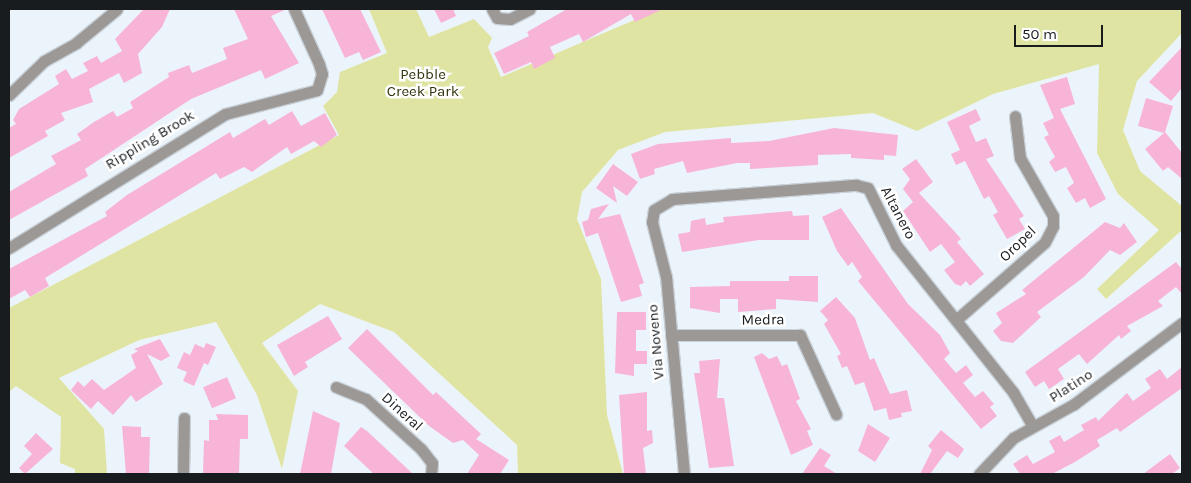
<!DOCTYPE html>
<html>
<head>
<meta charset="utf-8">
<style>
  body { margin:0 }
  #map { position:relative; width:1191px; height:483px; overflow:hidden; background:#ebf4fb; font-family:Karla,sans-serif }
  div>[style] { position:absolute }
  .green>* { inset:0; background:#e0e4a3 }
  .building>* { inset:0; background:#f8b4d7; transform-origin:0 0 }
  .roads { filter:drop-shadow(1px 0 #c9d1d8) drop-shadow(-1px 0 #c9d1d8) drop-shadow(0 1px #c9d1d8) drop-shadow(0 -1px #c9d1d8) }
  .street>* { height:11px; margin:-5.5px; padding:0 5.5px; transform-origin:5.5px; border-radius:5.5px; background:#9c9896 }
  span { translate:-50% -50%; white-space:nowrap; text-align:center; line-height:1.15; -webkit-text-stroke:5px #fff; paint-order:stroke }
  .park-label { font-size:15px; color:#32330c }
  .street-label { font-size:15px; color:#191c1f }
  .frame { position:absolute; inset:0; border:10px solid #191c1f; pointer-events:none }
  .scale { position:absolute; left:1014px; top:25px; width:89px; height:22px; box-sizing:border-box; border:2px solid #191c1f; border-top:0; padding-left:6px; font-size:15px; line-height:18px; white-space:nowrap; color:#191c1f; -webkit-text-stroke:4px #fff; paint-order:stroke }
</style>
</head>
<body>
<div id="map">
  <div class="green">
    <i style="clip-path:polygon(369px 9px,416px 9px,429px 37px,474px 19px,492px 38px,488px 47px,501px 77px,660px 9px,1182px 9px,1182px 33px,1137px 81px,1123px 130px,1140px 171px,1182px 206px,1182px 230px,1106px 299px,1097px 289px,1159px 230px,1118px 194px,1097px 153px,1099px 64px,993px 94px,917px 131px,873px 113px,665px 132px,618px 150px,582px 192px,577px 219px,601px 279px,607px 415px,623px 474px,518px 474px,517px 445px,394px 332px,320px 304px,262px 343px,298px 391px,282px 469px,257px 395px,216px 322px,139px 340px,59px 378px,104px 429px,107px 474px,75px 474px,75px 469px,60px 463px,61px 417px,16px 386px,9px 392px,9px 308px,339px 135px,323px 106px,337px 92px,340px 72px,387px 53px)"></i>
  </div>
  <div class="building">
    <i style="clip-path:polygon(144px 9px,170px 9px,162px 27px,138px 54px,142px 73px,124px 83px,119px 73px,89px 89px,93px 102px,61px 113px,65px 120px,45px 131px,48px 136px,9px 158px,9px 128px,16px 124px,13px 120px,19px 109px,59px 84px,55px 76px,66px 69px,72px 79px,88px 71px,83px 63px,97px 56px,101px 63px,122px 51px,115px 39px)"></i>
    <i style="clip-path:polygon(234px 9px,287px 9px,271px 16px,299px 63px,265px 79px,261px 70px,191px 99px,85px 169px,88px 176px,9px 220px,9px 192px,56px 164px,51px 156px,81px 140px,77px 134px,94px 122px,113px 111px,117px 117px,133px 108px,130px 102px,169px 77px,168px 73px,189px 65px,192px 73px,227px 59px,223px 48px,248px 39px)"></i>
    <i style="clip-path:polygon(322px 9px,360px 9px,381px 52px,363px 60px,359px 52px,345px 58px)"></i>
    <i style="clip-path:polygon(434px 9px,453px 9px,456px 16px,441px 23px)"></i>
    <i style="clip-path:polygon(567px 9px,663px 9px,635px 22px,631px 14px,583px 42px,579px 34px,550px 47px,555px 58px,534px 69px,531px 62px,504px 74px,494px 53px,529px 36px,527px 32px)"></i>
    <i style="clip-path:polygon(1182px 47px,1182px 88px,1171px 101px,1149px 82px)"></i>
    <i style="clip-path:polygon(1067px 77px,1075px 104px,1060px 109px,1106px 199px,1090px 208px,1085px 198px,1076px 203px,1067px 188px,1074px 183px,1066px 167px,1055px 172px,1049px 162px,1055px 157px,1044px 137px,1049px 135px,1043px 123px,1054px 118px,1040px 85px)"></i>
    <i style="clip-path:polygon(1146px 98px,1173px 106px,1165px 132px,1182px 153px,1182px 179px,1168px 167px,1163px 171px,1145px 149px,1164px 133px,1138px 126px)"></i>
    <i style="clip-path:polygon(976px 109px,981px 120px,969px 126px,976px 142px,986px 138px,994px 156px,986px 159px,1024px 216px,1019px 219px,1025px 229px,1007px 239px,993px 215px,998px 212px,989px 196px,984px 199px,965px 161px,956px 165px,951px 154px,960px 150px,947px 122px)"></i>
    <i style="clip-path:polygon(292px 111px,301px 126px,325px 113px,337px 135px,321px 147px,314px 141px,291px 154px,287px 147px,252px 172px,244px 167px,220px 179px,216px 173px,45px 278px,49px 286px,42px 290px,30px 297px,25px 290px,9px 299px,9px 269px,107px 216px,105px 212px,127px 195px,230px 132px,233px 138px,265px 119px,269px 125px)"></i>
    <i style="clip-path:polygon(834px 128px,898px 135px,896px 156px,884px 155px,884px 160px,851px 158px,851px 154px,818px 155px,818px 165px,750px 169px,750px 163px,737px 163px,687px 173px,683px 161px,654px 169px,655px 174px,640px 179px,631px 154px,658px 144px,731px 138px,731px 143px,769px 141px)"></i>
    <i style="clip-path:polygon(916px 159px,933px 182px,919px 193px,955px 232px,961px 239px,957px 242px,984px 274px,970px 286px,966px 281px,961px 286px,955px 284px,944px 270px,955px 262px,941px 244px,930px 252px,903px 211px,913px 202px,903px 189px,910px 179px,902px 169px)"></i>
    <i style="clip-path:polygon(613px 164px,638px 182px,627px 196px,613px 186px,617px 203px,596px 188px)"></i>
    <i style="clip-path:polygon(609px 204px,598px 219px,620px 214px,644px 283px,639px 285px,642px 296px,621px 302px,598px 233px,586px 237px,582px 222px,588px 220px,591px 209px)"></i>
    <i style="clip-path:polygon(841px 208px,908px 304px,940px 335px,950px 353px,944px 359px,956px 373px,966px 365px,973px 375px,963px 383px,975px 397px,983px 391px,994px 404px,990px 407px,997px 416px,981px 429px,858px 281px,862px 277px,852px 262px,848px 266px,837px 251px,822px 217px)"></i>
    <i style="clip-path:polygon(792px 211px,793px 216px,809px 215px,809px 240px,759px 240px,682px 252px,678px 234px,690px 232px,691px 221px,705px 218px,706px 225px,724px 222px,723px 217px)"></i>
    <i style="clip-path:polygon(1105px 222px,1120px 228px,1124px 223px,1137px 242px,1120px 255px,1110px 250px,1084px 277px,1037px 312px,1041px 317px,1013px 343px,1001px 341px,993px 331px,1002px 323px,996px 313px,1026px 294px,1022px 290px)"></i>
    <i style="clip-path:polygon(1176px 262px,1182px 269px,1182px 294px,1176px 287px,1158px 301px,1163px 306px,1127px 326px,1131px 331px,1121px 339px,1119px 335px,1087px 364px,1079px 354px,1058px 369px,1064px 379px,1049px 389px,1044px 381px,1035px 387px,1025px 372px)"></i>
    <i style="clip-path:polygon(789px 276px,818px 276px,818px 302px,776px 299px,776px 309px,738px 312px,738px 299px,720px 299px,720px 313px,690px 308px,690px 287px,730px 286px,730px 281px,789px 281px)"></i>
    <i style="clip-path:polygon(836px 297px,855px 318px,870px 360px,874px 358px,890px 394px,907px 390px,912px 411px,901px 413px,902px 417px,889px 420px,886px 408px,874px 411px,864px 382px,855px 385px,847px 366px,842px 368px,837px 356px,841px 354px,824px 324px,828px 320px,820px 311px)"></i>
    <i style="clip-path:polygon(617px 312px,646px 312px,646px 330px,636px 330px,636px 351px,647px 351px,647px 364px,634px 364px,634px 376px,615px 373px)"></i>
    <i style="clip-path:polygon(328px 316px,342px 339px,305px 362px,308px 367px,294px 376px,277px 345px)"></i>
    <i style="clip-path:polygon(367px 329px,433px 395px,436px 392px,481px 434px,476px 439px,509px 460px,500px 474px,467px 474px,479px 455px,463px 440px,453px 443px,429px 426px,348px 348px)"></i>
    <i style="clip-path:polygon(160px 339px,170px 356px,161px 361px,147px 354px,163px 384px,136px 402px,131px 395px,113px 415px,98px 401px,91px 409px,71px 390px,78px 381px,84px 387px,92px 379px,104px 390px,136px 368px,131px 355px,138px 351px,134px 349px)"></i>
    <i style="clip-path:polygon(206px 343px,216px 347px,208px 365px,204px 363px,194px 386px,183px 381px,187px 372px,177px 368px,184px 352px,190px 355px,195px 344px,204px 348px)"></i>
    <i style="clip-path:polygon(762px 353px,769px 359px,777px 356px,782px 366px,787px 364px,800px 399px,796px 401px,811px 429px,807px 431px,813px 445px,791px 455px,754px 357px)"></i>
    <i style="clip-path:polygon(720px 359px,717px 398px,724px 398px,734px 466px,709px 468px,694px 373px,700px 373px,699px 361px)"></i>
    <i style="clip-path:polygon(1182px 367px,1182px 388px,1120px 432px,1117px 428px,1097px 440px,1100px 446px,1075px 462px,1052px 474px,1020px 474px,1013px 464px,1027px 455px,1033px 464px,1055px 452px,1049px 441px,1060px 435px,1064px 442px,1084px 430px,1081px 425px,1096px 417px,1098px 421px,1127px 393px,1133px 401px,1151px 388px,1145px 379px,1160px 369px,1167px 379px)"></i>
    <i style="left:227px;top:377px;width:23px;height:26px;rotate:67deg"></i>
    <i style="clip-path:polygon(647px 392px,647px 431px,652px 430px,653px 443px,643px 448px,646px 474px,624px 474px,619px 395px)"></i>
    <i style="clip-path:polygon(313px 411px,340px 423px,331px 474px,300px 474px)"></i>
    <i style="clip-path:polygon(216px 414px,248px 415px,248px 439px,240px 439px,239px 474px,203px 474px,204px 440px,209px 441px,209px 420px,218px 420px)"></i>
    <i style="clip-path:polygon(868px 424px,890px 438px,875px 462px,858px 451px)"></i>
    <i style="clip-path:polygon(122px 426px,141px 427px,141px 437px,150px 437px,149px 474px,126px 474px)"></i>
    <i style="clip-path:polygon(361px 427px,367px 431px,413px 474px,374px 474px,344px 446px)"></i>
    <i style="clip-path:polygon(941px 430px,964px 449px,958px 458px,947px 451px,930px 474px,920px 474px,932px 450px,928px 446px)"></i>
    <i style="clip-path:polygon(36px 433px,53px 449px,25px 474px,19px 468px,32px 454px,24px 446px)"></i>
    <i style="clip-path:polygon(820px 448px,831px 455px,824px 466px,837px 474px,802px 474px)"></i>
    <i style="clip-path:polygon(1170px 454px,1180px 468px,1172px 474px,1143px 474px)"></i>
  </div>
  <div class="roads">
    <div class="street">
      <i style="left:492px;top:9px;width:10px;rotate:61deg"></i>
      <i style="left:497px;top:18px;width:13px;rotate:4deg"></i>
      <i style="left:510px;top:19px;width:22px;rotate:-27deg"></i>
      <i style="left:9px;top:95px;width:49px;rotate:-44.2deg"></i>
      <i style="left:44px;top:61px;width:37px;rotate:-29deg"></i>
      <i style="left:76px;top:43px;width:53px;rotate:-39.7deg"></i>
      <i style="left:9px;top:248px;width:254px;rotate:-31.8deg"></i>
      <i style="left:225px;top:114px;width:95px;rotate:-14.6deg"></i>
      <i style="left:317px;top:90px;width:17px;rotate:-73deg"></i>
      <i style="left:322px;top:74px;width:10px;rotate:-107deg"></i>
      <i style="left:319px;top:64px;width:60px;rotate:-114.4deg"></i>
      <i style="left:956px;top:320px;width:118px;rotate:-41.2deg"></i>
      <i style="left:1045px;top:242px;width:18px;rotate:-63deg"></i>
      <i style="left:1053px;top:226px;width:10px;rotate:-90deg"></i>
      <i style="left:1053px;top:216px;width:67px;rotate:-119.6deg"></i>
      <i style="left:1020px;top:158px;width:42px;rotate:-96.8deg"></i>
      <i style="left:671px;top:335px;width:129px"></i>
      <i style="left:800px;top:335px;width:87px;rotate:65.5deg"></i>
      <i style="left:336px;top:387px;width:32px;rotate:22deg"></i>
      <i style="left:366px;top:399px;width:74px;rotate:42.3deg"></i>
      <i style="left:421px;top:449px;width:18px;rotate:52deg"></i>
      <i style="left:432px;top:463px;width:11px;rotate:95deg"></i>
      <i style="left:183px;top:474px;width:56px;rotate:-89deg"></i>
      <i style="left:684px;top:474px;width:198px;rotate:-95.2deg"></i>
      <i style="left:666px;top:277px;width:57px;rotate:-104.3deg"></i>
      <i style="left:652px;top:222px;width:12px;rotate:-81deg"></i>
      <i style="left:654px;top:210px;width:21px;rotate:-31deg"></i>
      <i style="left:672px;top:199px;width:185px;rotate:-4.4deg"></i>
      <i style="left:856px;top:185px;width:12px;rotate:14deg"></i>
      <i style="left:868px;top:188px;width:64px;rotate:63.8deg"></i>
      <i style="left:896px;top:245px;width:188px;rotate:51.5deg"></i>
      <i style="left:1013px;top:392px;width:39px;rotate:60deg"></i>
      <i style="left:979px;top:474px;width:50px;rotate:-46.6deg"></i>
      <i style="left:1013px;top:438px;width:70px;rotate:-29.1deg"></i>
      <i style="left:1074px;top:404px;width:135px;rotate:-36.9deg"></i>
    </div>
  </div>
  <div class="park-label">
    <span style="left:423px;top:83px">Pebble<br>Creek Park</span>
  </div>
  <div class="street-label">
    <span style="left:150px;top:140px;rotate:-31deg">Rippling Brook</span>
    <span style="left:898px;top:213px;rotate:62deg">Altanero</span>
    <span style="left:1018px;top:244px;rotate:-44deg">Oropel</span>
    <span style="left:763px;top:320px;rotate:-1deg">Medra</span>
    <span style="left:656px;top:342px;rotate:-95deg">Via Noveno</span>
    <span style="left:1071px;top:386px;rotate:-33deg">Platino</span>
    <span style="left:402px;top:412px;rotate:42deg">Dineral</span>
  </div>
  <div class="frame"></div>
  <div class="scale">50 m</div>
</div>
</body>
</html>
